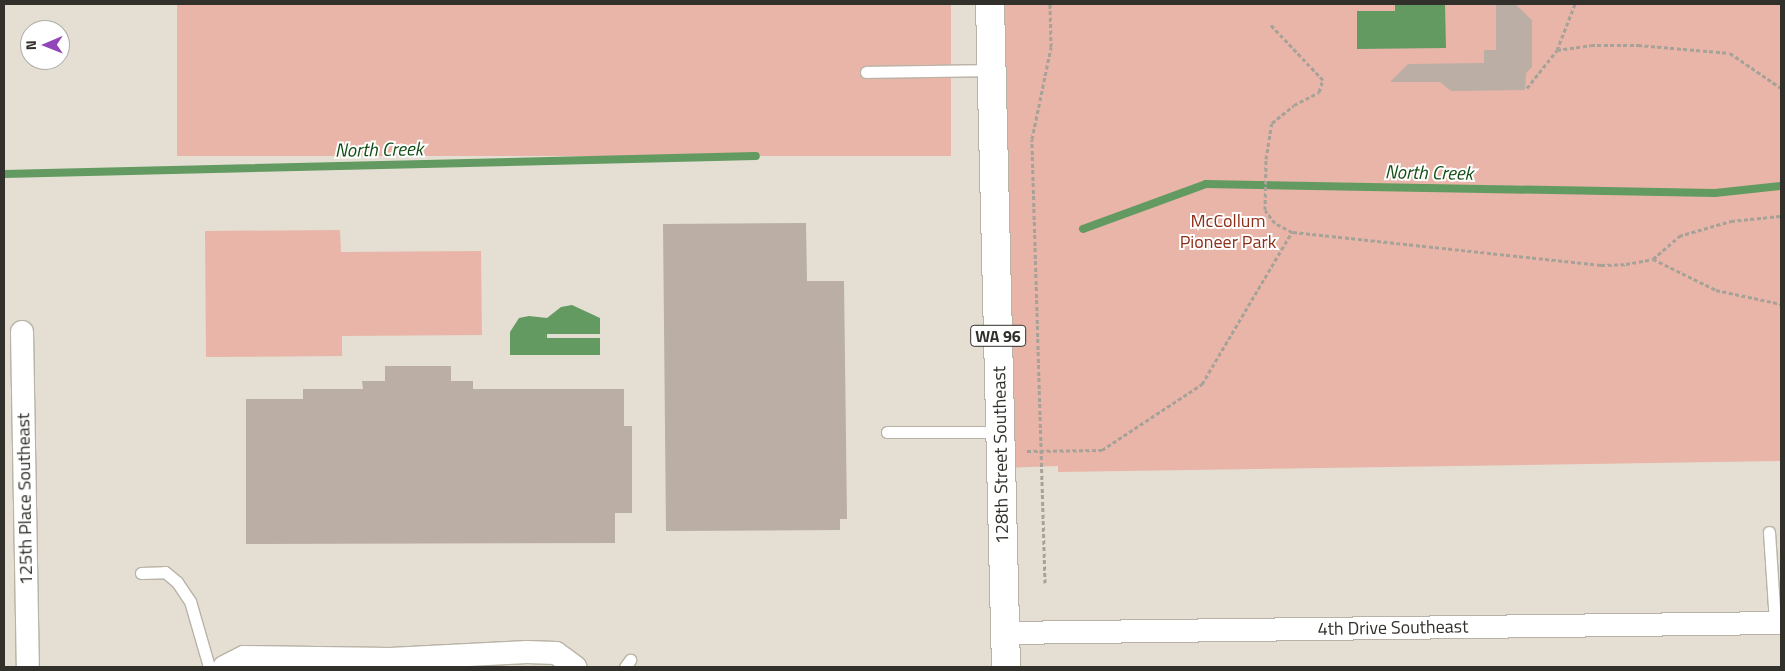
<!DOCTYPE html>
<html>
<head>
<meta charset="utf-8">
<style>
  body { margin:0 }
  #map { position:relative; width:1785px; height:671px; overflow:hidden; background:#e4dfd2; font-family:"Titillium Web",sans-serif }
  div>[style] { position:absolute }
  .green>* { inset:0; background:#e8b5a8; transform-origin:0 0 }
  .water>* { inset:0; background:#629a61 }
  .stream>* { height:8px; margin:-4px; padding:0 4px; transform-origin:4px; border-radius:4px; background:#629a61 }
  .building>* { inset:0; background:#baaea5 }
  .path>* { height:3px; margin-top:-1.5px; transform-origin:0; background:repeating-linear-gradient(90deg,#a6a298 0 4px,transparent 0 6.5px) }
  .roads { filter:drop-shadow(1px 0 #b8b3a6) drop-shadow(-1px 0 #b8b3a6) drop-shadow(0 1px #b8b3a6) drop-shadow(0 -1px #b8b3a6) }
  .lane>* { height:11px; margin:-5.5px; padding:0 5.5px; transform-origin:5.5px; border-radius:5.5px; background:#fff }
  .street>* { height:22px; margin:-11px; padding:0 11px; transform-origin:11px; border-radius:11px; background:#fff }
  .primary>* { height:28px; margin:-14px; padding:0 14px; transform-origin:14px; border-radius:14px; background:#fff }
  span { translate:-50% -50%; white-space:nowrap; text-align:center; line-height:1.15; -webkit-text-stroke:4px #fff; paint-order:stroke }
  .shield-label span { padding:1px 4px; background:#fff; border:1px solid; border-radius:4px; -webkit-text-stroke-width:0 }
  .shield-label { font-size:16px; color:#32302b; font-weight:700 }
  .park-label { font-size:18px; color:#8c2e18 }
  .street-label { font-size:18px; color:#32302b }
  .water-label { font-size:19px; color:#134e15; font-style:italic }
  .frame { position:absolute; inset:0; border:5px solid #32302b; pointer-events:none }
  .north { position:absolute; left:20px; top:20px; width:50px; height:50px; box-sizing:border-box; background:#fff; border:1px solid #adacaa; border-radius:50%; rotate:269deg; font-size:14px; font-weight:700; line-height:20px; text-align:center; color:#32302b }
  .north::after { content:''; display:block; margin:auto; width:18px; height:22px; background:#9247b9; clip-path:polygon(50% 0,100% 100%,50% 72%,0 100%) }
</style>
</head>
<body>
<div id="map">
  <div class="green">
    <i style="left:177px;top:4px;width:774px;height:152px"></i>
    <i style="clip-path:polygon(990px 4px,1781px 4px,1781px 461px,1058px 472px,1058px 466px,1002px 468px)"></i>
    <i style="clip-path:polygon(340px 230px,341px 252px,481px 251px,482px 335px,342px 336px,342px 356px,206px 357px,205px 231px)"></i>
  </div>
  <div class="water">
    <i style="clip-path:polygon(1395px 4px,1445px 4px,1446px 48px,1357px 49px,1357px 11px,1395px 11px)"></i>
    <i style="clip-path:polygon(572px 305px,600px 318px,600px 334px,547px 334px,547px 338px,600px 338px,600px 355px,510px 355px,510px 332px,519px 318px,529px 316px,547px 318px,561px 307px)"></i>
  </div>
  <div class="stream">
    <i style="left:4px;top:174px;width:752px;rotate:-1.37deg"></i>
    <i style="left:1083px;top:229px;width:131px;rotate:-20.1deg"></i>
    <i style="left:1206px;top:184px;width:509px;rotate:1.01deg"></i>
    <i style="left:1715px;top:193px;width:66px;rotate:-6.1deg"></i>
  </div>
  <div class="building">
    <i style="clip-path:polygon(1496px 4px,1515px 4px,1532px 20px,1532px 67px,1526px 73px,1525px 90px,1451px 91px,1440px 82px,1390px 82px,1408px 64px,1484px 63px,1484px 50px,1496px 50px)"></i>
    <i style="clip-path:polygon(806px 223px,807px 281px,844px 281px,847px 519px,840px 519px,840px 530px,666px 531px,663px 224px)"></i>
    <i style="clip-path:polygon(385px 366px,451px 366px,451px 381px,473px 381px,473px 389px,624px 389px,624px 426px,632px 426px,632px 513px,615px 513px,615px 543px,246px 544px,246px 399px,303px 399px,303px 389px,363px 389px,362px 381px,385px 381px)"></i>
  </div>
  <div class="path">
    <i style="left:1575px;top:4px;width:49px;rotate:111.4deg"></i>
    <i style="left:1557px;top:50px;width:34px;rotate:-8deg"></i>
    <i style="left:1591px;top:45px;width:47px"></i>
    <i style="left:1638px;top:45px;width:92px;rotate:5deg"></i>
    <i style="left:1730px;top:53px;width:62px;rotate:34.5deg"></i>
    <i style="left:1527px;top:88px;width:48px;rotate:-51.7deg"></i>
    <i style="left:1293px;top:232px;width:310px;rotate:6.1deg"></i>
    <i style="left:1601px;top:265px;width:25px;rotate:-2deg"></i>
    <i style="left:1626px;top:264px;width:27px;rotate:-10deg"></i>
    <i style="left:1653px;top:259px;width:35px;rotate:-41deg"></i>
    <i style="left:1679px;top:236px;width:54px;rotate:-16.1deg"></i>
    <i style="left:1731px;top:221px;width:50px;rotate:-5.7deg"></i>
    <i style="left:1653px;top:259px;width:70px;rotate:26.2deg"></i>
    <i style="left:1716px;top:290px;width:66px;rotate:12.2deg"></i>
    <i style="left:1027px;top:451px;width:75px;rotate:-0.8deg"></i>
    <i style="left:1102px;top:450px;width:120px;rotate:-33.4deg"></i>
    <i style="left:1202px;top:384px;width:177px;rotate:-59.4deg"></i>
    <i style="left:1292px;top:232px;width:19px;rotate:-152deg"></i>
    <i style="left:1275px;top:223px;width:16px;rotate:-128deg"></i>
    <i style="left:1265px;top:210px;width:51px;rotate:-88.9deg"></i>
    <i style="left:1266px;top:159px;width:36px;rotate:-81deg"></i>
    <i style="left:1272px;top:123px;width:28px;rotate:-39deg"></i>
    <i style="left:1294px;top:105px;width:28px;rotate:-27deg"></i>
    <i style="left:1319px;top:92px;width:13px;rotate:-72deg"></i>
    <i style="left:1323px;top:80px;width:77px;rotate:-133.4deg"></i>
    <i style="left:1045px;top:583px;width:444px;rotate:-91.7deg"></i>
    <i style="left:1032px;top:139px;width:94px;rotate:-78.3deg"></i>
    <i style="left:1051px;top:47px;width:43px;rotate:-91.3deg"></i>
  </div>
  <div class="roads">
    <div class="lane">
      <i style="left:866px;top:72px;width:125px;rotate:-0.9deg"></i>
      <i style="left:887px;top:432px;width:114px"></i>
      <i style="left:1769px;top:532px;width:91px;rotate:86.2deg"></i>
      <i style="left:141px;top:573px;width:24px;rotate:-2deg"></i>
      <i style="left:165px;top:572px;width:16px;rotate:40deg"></i>
      <i style="left:177px;top:582px;width:23px;rotate:56deg"></i>
      <i style="left:190px;top:601px;width:69px;rotate:73.9deg"></i>
      <i style="left:625px;top:667px;width:9px;rotate:-54deg"></i>
    </div>
    <div class="street">
      <i style="left:22px;top:332px;width:335px;rotate:89deg"></i>
      <i style="left:1005px;top:633px;width:776px;rotate:-0.74deg"></i>
      <i style="left:224px;top:667px;width:22px;rotate:-27deg"></i>
      <i style="left:244px;top:657px;width:146px;rotate:0.8deg"></i>
      <i style="left:390px;top:659px;width:137px;rotate:-2.9deg"></i>
      <i style="left:527px;top:652px;width:29px;rotate:2deg"></i>
      <i style="left:556px;top:653px;width:24px;rotate:36deg"></i>
    </div>
    <div class="primary">
      <i style="left:990px;top:4px;width:663px;rotate:88.62deg"></i>
    </div>
  </div>
  <div class="shield-label">
    <span style="left:998px;top:336px">WA 96</span>
  </div>
  <div class="park-label">
    <span style="left:1228px;top:232px">McCollum<br>Pioneer Park</span>
  </div>
  <div class="street-label">
    <span style="left:1001px;top:455px;rotate:-91deg">128th Street Southeast</span>
    <span style="left:25px;top:499px;rotate:-91deg">125th Place Southeast</span>
    <span style="left:1393px;top:628px;rotate:-1deg">4th Drive Southeast</span>
  </div>
  <div class="water-label">
    <span style="left:379px;top:149px;rotate:-1deg">North Creek</span>
    <span style="left:1429px;top:172px;rotate:1deg">North Creek</span>
  </div>
  <div class="frame"></div>
  <div class="north">N</div>
</div>
</body>
</html>
